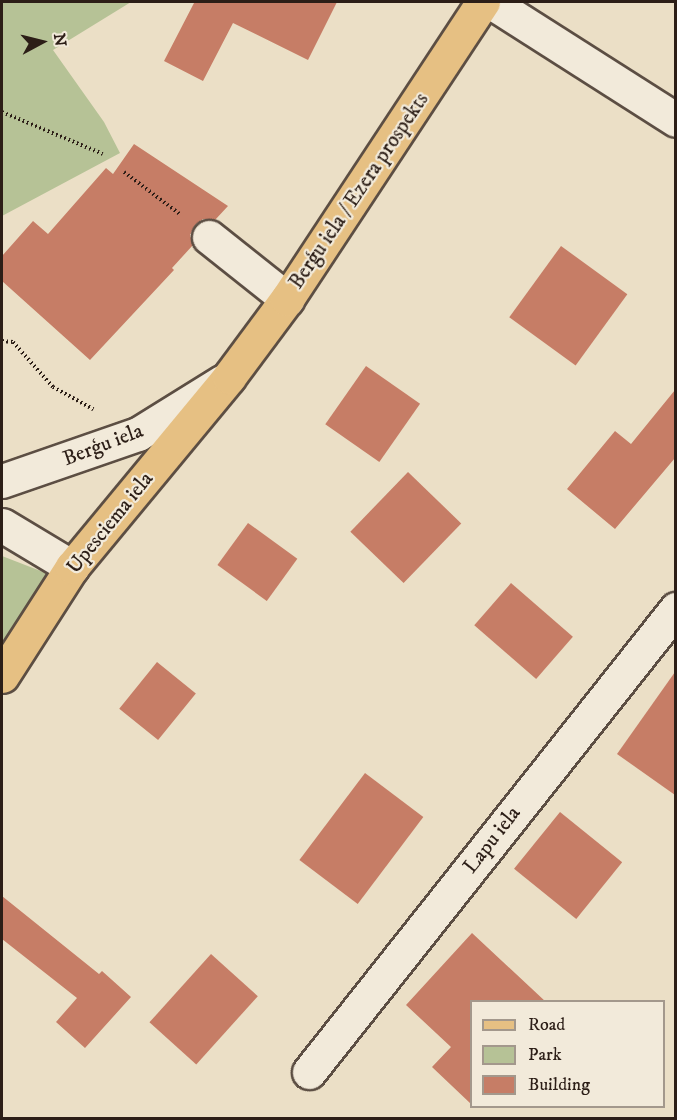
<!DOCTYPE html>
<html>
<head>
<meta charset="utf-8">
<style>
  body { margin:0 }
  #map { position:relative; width:677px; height:1120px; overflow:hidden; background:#ebdfc6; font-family:"IM FELL DW Pica",serif }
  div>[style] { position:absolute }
  .green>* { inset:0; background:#b6c296 }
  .building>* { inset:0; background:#c67d66; transform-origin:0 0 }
  .path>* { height:4px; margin-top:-2px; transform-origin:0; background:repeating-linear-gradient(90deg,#2c1e17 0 1.5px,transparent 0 4.5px) }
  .roads { filter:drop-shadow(2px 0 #5c4e43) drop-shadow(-2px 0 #5c4e43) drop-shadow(0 2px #5c4e43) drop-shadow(0 -2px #5c4e43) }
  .minor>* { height:33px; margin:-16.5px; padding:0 16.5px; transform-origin:16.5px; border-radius:16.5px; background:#f2eada }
  .major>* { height:33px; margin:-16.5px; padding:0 16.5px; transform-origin:16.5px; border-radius:16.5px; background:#e6c083 }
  span { translate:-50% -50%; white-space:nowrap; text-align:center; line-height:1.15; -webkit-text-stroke:4.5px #f2eada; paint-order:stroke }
  .street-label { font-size:21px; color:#2c1e17 }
  .frame { position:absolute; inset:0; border:3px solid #2c1e17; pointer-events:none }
  .legend { position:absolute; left:470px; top:1000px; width:195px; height:108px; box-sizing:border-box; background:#f2eada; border:2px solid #a3988c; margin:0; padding:8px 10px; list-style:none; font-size:18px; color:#2c1e17 }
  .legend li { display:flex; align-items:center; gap:12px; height:30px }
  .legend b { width:30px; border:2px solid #a3988c }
  .north { position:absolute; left:12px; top:12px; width:60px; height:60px; -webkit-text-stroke:4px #f2eada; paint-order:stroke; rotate:83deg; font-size:16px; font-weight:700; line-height:24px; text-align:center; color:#2c1e17 }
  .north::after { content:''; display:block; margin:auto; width:21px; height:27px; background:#2c1e17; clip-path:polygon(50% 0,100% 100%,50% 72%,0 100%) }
</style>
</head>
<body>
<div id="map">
  <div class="green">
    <i style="clip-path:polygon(2px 2px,131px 2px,53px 50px,104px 122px,120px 153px,2px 216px)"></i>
    <i style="clip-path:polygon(2px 556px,51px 575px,2px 650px)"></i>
  </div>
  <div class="building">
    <i style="clip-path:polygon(191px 2px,337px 2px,308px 60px,233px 23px,203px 81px,164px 61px,194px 3px)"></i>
    <i style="clip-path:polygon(134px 144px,228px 206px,215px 220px,203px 219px,195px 225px,190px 235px,193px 245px,172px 268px,174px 270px,90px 360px,2px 281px,2px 256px,33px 221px,48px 234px,106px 168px,113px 174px)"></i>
    <i style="left:561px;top:246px;width:82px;height:88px;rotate:36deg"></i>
    <i style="left:366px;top:366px;width:66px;height:71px;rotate:35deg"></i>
    <i style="clip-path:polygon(675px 390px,675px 458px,615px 529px,567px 489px,615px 431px,631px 444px)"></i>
    <i style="left:408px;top:472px;width:74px;height:83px;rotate:44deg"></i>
    <i style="left:248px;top:523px;width:61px;height:52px;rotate:36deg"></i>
    <i style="left:511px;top:583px;width:82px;height:56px;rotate:41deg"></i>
    <i style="left:157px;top:662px;width:50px;height:60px;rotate:39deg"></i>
    <i style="clip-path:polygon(675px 672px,675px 795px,617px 754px)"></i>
    <i style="left:365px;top:773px;width:73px;height:109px;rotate:37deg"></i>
    <i style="left:560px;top:812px;width:80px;height:73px;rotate:39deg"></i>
    <i style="clip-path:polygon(2px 896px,99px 974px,102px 971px,131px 997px,85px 1048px,56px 1022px,77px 998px,2px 939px)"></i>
    <i style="clip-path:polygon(472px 933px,546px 1002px,471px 1002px,471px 1104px,432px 1067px,451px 1047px,406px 1005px)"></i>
    <i style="left:211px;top:954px;width:63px;height:92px;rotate:42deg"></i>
  </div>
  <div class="path">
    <i style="left:2px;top:112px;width:109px;rotate:22.6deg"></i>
    <i style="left:124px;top:172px;width:71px;rotate:37deg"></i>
    <i style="left:2px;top:341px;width:11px;rotate:5deg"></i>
    <i style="left:13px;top:342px;width:60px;rotate:48.4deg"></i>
    <i style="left:53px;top:387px;width:46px;rotate:28.8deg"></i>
  </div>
  <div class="roads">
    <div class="minor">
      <i style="left:491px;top:2px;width:219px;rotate:32.5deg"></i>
      <i style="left:209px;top:237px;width:100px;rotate:38.5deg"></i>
      <i style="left:2px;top:481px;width:144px;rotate:-19.1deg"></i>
      <i style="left:138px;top:434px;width:99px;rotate:-31.8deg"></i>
      <i style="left:2px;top:525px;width:82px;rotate:31deg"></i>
      <i style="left:309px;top:1072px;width:591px;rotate:-51.6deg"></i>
    </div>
    <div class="major">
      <i style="left:2px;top:676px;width:130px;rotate:-57.3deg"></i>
      <i style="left:72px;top:567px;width:246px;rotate:-50.4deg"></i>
      <i style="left:229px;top:377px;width:97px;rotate:-53.4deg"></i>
      <i style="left:287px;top:299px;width:356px;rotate:-56.6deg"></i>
    </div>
  </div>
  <div class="street-label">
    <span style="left:359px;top:191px;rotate:-56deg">Berģu iela / Ezera prospekts</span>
    <span style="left:103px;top:445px;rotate:-21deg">Berģu iela</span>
    <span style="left:110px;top:523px;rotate:-51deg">Upesciema iela</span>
    <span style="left:492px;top:840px;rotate:-52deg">Lapu iela</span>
  </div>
  <div class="frame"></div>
  <ul class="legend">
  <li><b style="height:8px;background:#e6c083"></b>Road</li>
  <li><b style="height:16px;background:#b6c296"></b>Park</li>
  <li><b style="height:16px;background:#c67d66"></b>Building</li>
  </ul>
  <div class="north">N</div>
</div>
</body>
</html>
